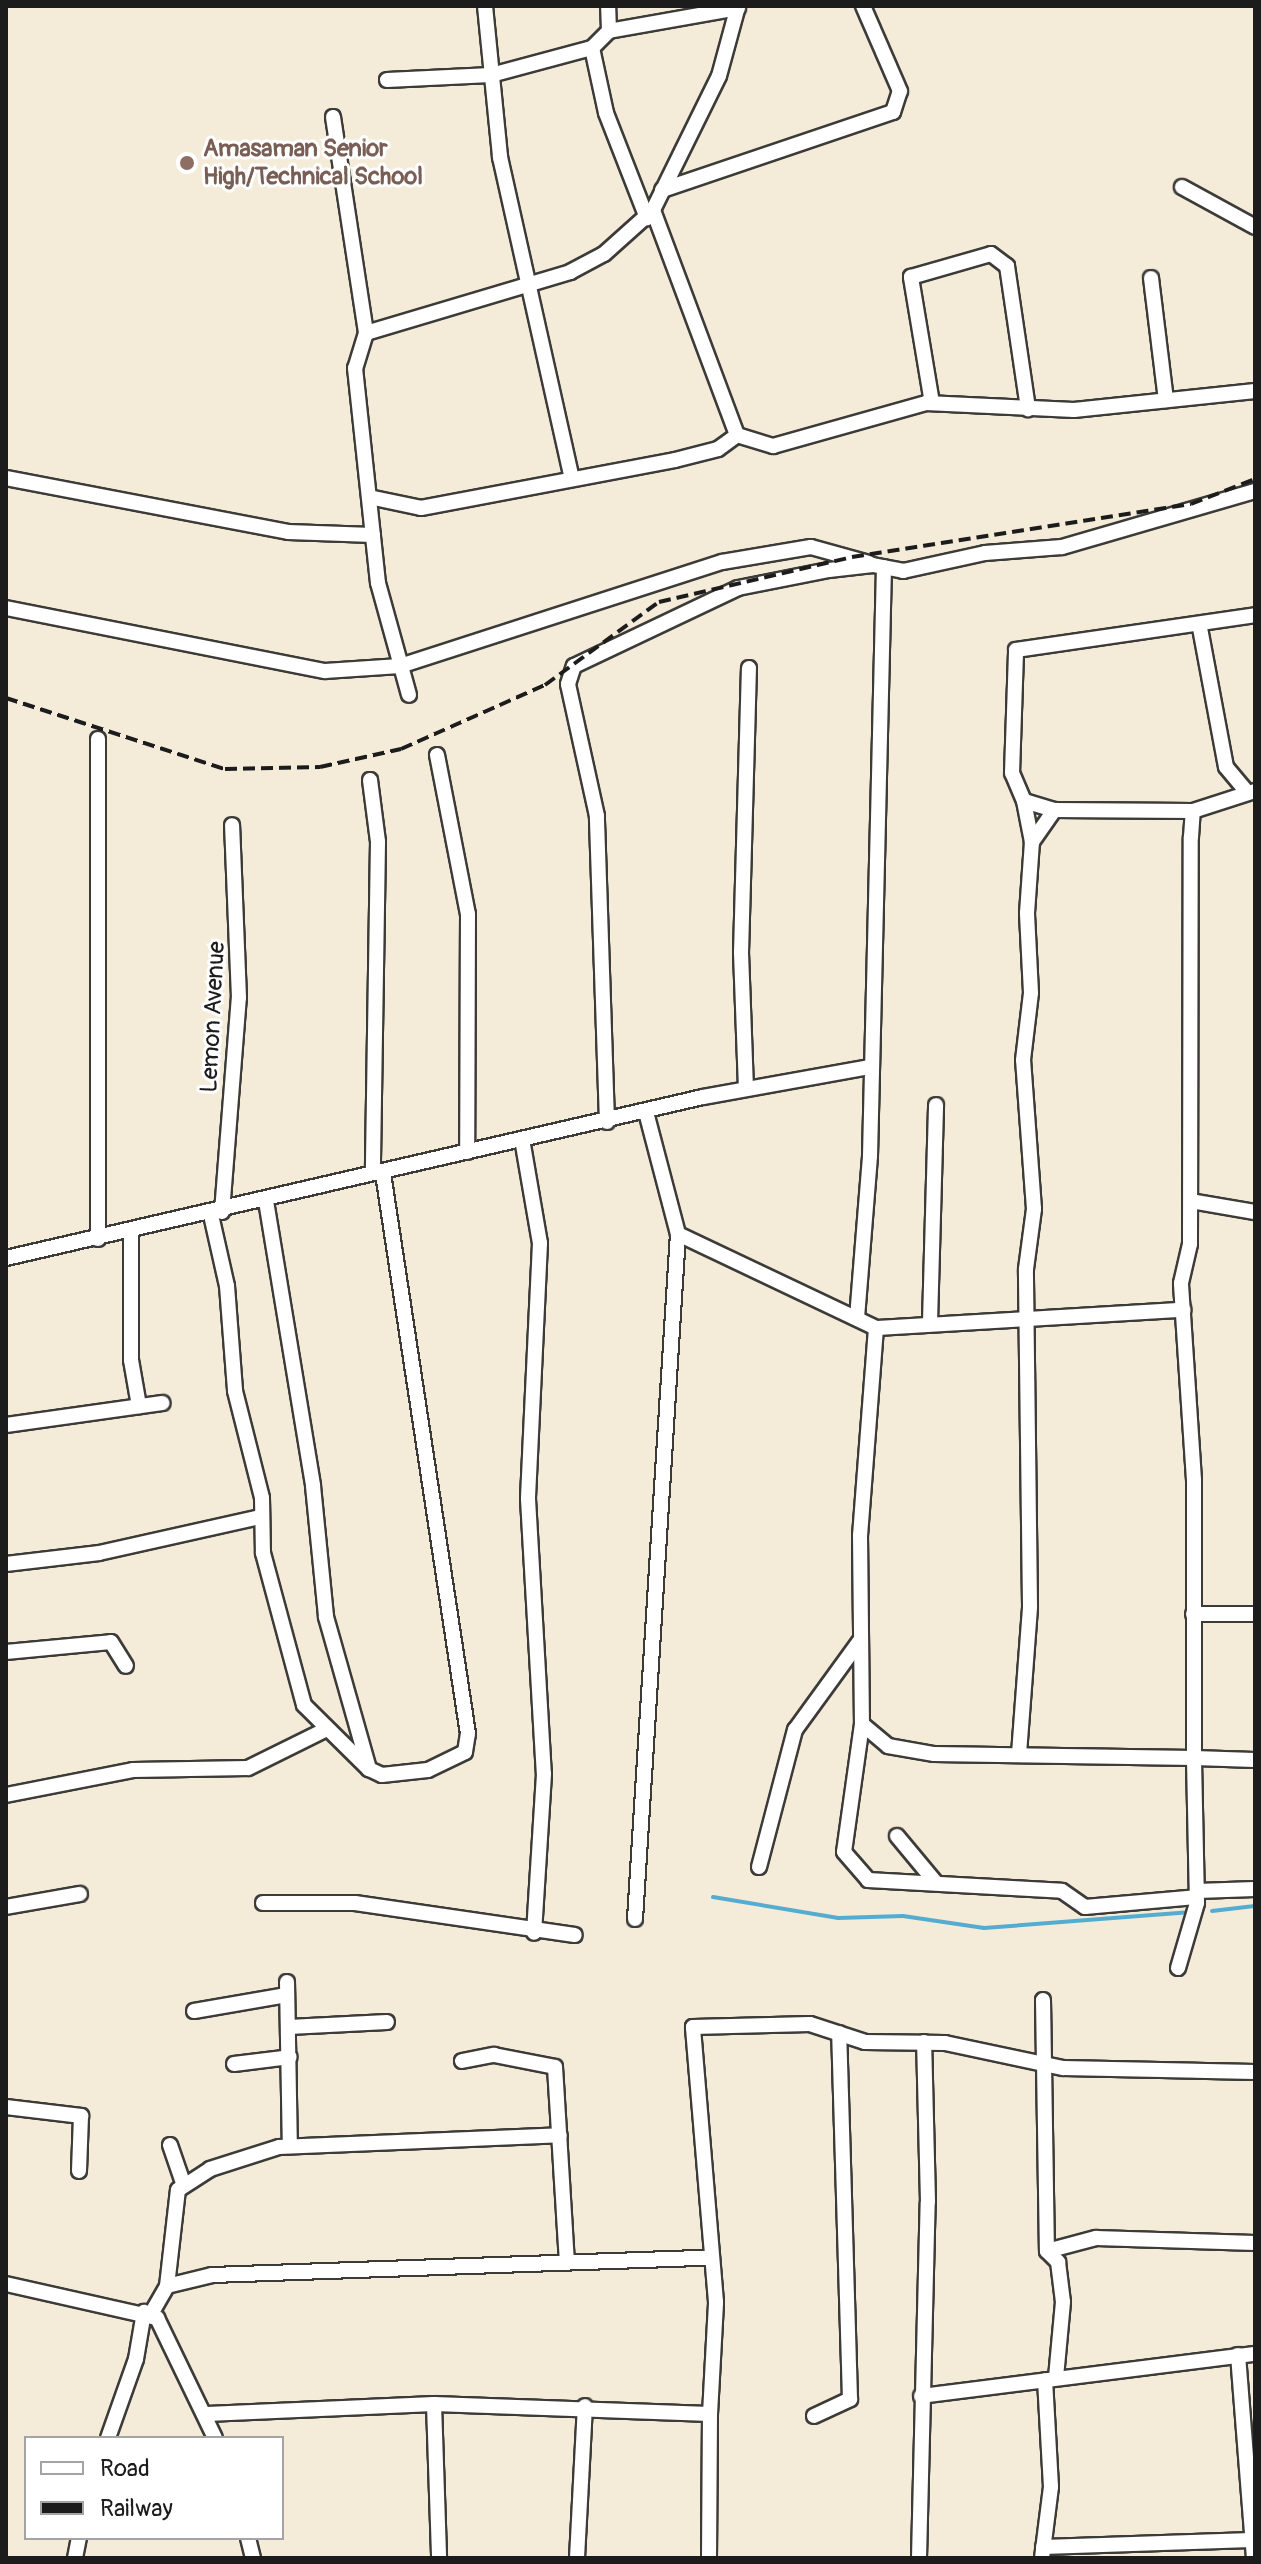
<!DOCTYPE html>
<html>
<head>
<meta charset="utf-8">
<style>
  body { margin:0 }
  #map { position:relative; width:1261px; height:2564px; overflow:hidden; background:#f4ecd9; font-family:Pangolin,sans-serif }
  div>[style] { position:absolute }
  .stream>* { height:4px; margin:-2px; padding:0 2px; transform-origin:2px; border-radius:2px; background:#54add1 }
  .roads { filter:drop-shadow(2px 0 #3c3b38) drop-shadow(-2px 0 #3c3b38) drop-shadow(0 2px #3c3b38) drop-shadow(0 -2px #3c3b38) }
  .minor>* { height:14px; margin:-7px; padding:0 7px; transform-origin:7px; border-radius:7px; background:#fff }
  .rail>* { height:4px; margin-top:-2px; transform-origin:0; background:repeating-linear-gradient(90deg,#1c1c1c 0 12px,transparent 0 18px) }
  .dots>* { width:22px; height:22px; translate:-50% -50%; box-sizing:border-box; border:4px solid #fff; border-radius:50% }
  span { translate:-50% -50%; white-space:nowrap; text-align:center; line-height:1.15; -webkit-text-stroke:6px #fff; paint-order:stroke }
  .education-label { font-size:24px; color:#785e54; font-weight:700 }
  .left { translate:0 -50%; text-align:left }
  .street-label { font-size:24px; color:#1c1c1c }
  .frame { position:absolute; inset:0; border:8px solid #1c1c1c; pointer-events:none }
  .legend { position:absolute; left:24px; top:2436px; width:260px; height:104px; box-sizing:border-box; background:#fff; border:2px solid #a4a4a4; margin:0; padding:10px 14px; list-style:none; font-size:24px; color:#1c1c1c }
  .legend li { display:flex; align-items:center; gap:16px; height:40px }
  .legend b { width:40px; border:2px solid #a4a4a4 }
</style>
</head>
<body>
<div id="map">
  <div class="stream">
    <i style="left:713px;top:1897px;width:127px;rotate:9.5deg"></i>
    <i style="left:838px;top:1918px;width:65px;rotate:-1.8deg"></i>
    <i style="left:903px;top:1916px;width:82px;rotate:8.4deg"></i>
    <i style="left:984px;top:1928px;width:208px;rotate:-4.4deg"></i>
    <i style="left:1212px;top:1911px;width:43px;rotate:-6.6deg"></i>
  </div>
  <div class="roads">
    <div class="minor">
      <i style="left:485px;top:6px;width:152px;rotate:84.3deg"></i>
      <i style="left:500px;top:157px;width:329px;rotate:77.4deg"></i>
      <i style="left:609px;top:31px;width:131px;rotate:-10.1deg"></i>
      <i style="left:592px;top:48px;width:66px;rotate:77.8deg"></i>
      <i style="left:606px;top:113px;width:113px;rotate:68.7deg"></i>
      <i style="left:387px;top:80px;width:104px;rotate:-2.8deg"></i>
      <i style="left:491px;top:75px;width:105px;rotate:-15deg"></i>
      <i style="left:592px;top:48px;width:24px;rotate:-45deg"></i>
      <i style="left:609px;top:31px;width:25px;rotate:-92deg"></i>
      <i style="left:333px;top:117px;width:219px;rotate:81.3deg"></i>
      <i style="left:366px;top:333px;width:37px;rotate:107deg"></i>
      <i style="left:355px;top:368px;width:216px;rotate:83.9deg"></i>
      <i style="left:378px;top:583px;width:116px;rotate:74.5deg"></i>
      <i style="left:1182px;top:187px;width:83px;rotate:28.7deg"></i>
      <i style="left:662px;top:190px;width:244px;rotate:-18.7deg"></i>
      <i style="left:893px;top:112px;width:22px;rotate:-72deg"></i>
      <i style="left:900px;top:91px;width:93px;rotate:-113.5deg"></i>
      <i style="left:1151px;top:278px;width:123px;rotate:83deg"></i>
      <i style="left:366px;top:333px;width:213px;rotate:-16.6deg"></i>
      <i style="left:570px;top:272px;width:38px;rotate:-28deg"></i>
      <i style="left:604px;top:254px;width:66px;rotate:-41.9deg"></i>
      <i style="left:932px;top:403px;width:128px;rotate:-99.5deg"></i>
      <i style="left:911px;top:277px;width:83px;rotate:-16deg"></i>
      <i style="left:991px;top:254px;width:20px;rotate:37deg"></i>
      <i style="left:1007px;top:266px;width:145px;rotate:81.6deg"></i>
      <i style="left:737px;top:435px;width:240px;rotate:-110.5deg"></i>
      <i style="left:653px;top:210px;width:149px;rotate:-63.8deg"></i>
      <i style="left:719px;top:76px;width:73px;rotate:-74.8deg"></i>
      <i style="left:6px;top:478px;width:287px;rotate:10.8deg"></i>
      <i style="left:288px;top:532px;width:85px;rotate:2deg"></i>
      <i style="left:369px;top:497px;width:53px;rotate:11.9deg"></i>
      <i style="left:421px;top:508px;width:258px;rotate:-10.7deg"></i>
      <i style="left:675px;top:460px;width:44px;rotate:-14.3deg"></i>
      <i style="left:718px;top:449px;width:24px;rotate:-36deg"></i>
      <i style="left:737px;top:435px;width:38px;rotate:17deg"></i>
      <i style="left:773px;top:446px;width:159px;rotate:-15.7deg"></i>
      <i style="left:926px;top:403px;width:148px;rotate:2.7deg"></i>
      <i style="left:1074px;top:410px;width:182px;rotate:-6deg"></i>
      <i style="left:6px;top:608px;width:325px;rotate:11.2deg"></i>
      <i style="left:325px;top:671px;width:75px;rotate:-3.8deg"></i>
      <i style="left:400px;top:666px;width:338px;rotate:-17.9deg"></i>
      <i style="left:722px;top:562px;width:90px;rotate:-9.6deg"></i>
      <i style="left:811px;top:547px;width:60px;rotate:15.4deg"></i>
      <i style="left:1200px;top:628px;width:141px;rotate:79.4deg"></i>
      <i style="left:1226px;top:767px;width:33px;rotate:50deg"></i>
      <i style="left:98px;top:739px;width:500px;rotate:90deg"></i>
      <i style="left:437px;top:755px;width:162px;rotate:79deg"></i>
      <i style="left:468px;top:914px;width:238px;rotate:90.2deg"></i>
      <i style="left:370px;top:780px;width:63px;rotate:82.6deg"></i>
      <i style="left:378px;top:842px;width:331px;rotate:90.9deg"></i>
      <i style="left:1024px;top:801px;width:42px;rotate:79deg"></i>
      <i style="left:1193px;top:811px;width:139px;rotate:-179.6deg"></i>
      <i style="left:1054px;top:810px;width:31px;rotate:-163deg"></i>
      <i style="left:1024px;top:801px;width:30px;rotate:-113deg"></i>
      <i style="left:1012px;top:773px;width:123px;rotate:-88.1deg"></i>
      <i style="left:1016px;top:650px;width:242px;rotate:-8.3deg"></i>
      <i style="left:746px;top:1089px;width:136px;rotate:-92.1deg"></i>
      <i style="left:741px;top:953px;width:285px;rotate:-88.4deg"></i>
      <i style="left:646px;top:1112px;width:126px;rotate:75.3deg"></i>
      <i style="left:678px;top:1234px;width:219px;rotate:25.4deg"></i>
      <i style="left:876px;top:1328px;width:308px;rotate:-3.4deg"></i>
      <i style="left:607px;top:1122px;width:306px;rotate:-91.9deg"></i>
      <i style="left:597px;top:816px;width:135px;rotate:-102.4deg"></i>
      <i style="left:568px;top:684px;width:19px;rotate:-72deg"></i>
      <i style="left:574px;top:666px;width:182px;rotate:-25.4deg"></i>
      <i style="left:738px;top:588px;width:93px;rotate:-11.2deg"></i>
      <i style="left:829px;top:570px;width:44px;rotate:-6.5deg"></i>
      <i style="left:873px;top:565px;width:31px;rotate:11deg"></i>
      <i style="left:903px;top:571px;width:84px;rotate:-12.4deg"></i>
      <i style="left:985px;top:553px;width:77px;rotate:-4.5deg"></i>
      <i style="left:1062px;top:547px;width:201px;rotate:-16.2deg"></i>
      <i style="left:522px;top:1139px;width:106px;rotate:80.2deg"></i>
      <i style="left:540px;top:1243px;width:256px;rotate:92.7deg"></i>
      <i style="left:528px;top:1499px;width:275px;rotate:86.7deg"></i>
      <i style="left:544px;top:1774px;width:159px;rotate:93.6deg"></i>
      <i style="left:266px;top:1201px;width:289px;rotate:80.6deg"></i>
      <i style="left:313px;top:1486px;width:132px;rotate:84.3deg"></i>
      <i style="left:326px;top:1617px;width:158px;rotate:74.2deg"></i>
      <i style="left:1191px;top:1201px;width:65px;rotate:9.8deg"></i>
      <i style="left:222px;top:1212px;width:215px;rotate:-85.5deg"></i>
      <i style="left:239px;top:998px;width:173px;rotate:-92.3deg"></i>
      <i style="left:211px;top:1215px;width:73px;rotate:77.3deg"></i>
      <i style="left:227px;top:1286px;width:105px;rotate:85.6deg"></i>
      <i style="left:235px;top:1391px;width:110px;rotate:75.8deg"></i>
      <i style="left:262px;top:1498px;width:55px;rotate:89deg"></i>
      <i style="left:263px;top:1553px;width:157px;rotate:74.9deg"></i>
      <i style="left:304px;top:1705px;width:91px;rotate:44.6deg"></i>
      <i style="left:369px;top:1769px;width:14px;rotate:25deg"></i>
      <i style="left:382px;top:1775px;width:46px;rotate:-6.2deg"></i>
      <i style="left:428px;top:1770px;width:41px;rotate:-25.9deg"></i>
      <i style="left:465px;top:1752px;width:18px;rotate:-81deg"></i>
      <i style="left:468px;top:1734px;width:567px;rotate:-98.62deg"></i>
      <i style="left:131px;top:1235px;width:125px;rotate:90deg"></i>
      <i style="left:131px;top:1360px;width:47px;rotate:80.1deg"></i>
      <i style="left:6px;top:1258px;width:715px;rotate:-13.01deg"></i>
      <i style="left:703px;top:1097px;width:170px;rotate:-10.2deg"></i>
      <i style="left:857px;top:1318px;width:163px;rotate:-85.4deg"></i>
      <i style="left:870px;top:1156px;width:589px;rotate:-88.64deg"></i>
      <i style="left:930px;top:1322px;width:217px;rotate:-88.4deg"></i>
      <i style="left:876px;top:1328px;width:208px;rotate:94.4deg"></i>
      <i style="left:860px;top:1535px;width:189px;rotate:89.4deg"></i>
      <i style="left:862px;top:1724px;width:34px;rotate:40deg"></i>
      <i style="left:888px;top:1746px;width:47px;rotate:9.9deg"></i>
      <i style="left:934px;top:1754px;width:260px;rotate:0.9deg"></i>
      <i style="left:1194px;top:1758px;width:278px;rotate:-90deg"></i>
      <i style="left:1194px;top:1480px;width:197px;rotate:-93.8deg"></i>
      <i style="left:1181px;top:1283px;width:40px;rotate:-77deg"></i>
      <i style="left:1190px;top:1244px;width:407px;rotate:-89.9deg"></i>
      <i style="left:1191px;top:837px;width:26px;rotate:-86deg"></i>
      <i style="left:1193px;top:811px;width:65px;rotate:-17.9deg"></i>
      <i style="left:6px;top:1425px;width:158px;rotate:-8deg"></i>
      <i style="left:6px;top:1564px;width:94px;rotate:-6.7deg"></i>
      <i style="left:99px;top:1553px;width:165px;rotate:-12.6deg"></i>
      <i style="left:1193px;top:1614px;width:62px"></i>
      <i style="left:6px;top:1652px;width:105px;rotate:-5.4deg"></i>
      <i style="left:111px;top:1642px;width:28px;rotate:58deg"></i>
      <i style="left:862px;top:1724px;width:129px;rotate:98deg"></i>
      <i style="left:844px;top:1852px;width:37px;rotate:49deg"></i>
      <i style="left:868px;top:1880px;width:194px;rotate:3.2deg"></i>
      <i style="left:1062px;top:1891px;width:28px;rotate:35deg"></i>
      <i style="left:1085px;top:1907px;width:111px;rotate:-5.1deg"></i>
      <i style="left:1019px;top:1754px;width:148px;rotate:-85.7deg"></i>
      <i style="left:1030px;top:1606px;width:337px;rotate:-90.7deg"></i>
      <i style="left:1026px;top:1269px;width:61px;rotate:-82.4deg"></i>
      <i style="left:1034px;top:1209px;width:149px;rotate:-94.2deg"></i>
      <i style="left:1023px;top:1060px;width:67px;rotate:-83.2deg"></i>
      <i style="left:1031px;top:993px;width:80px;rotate:-92.9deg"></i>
      <i style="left:1027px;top:913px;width:71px;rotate:-86deg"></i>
      <i style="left:1032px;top:842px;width:39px;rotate:-55deg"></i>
      <i style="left:6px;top:1795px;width:129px;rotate:-11.1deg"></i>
      <i style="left:133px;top:1770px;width:115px;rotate:-1deg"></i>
      <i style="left:248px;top:1768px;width:86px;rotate:-26.3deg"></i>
      <i style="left:897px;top:1836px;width:61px;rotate:50.3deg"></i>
      <i style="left:759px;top:1867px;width:142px;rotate:-75.3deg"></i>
      <i style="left:795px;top:1730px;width:112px;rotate:-54deg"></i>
      <i style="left:1197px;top:1891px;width:58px;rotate:-2deg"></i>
      <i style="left:263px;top:1903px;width:92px"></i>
      <i style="left:355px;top:1903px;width:222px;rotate:8.3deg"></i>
      <i style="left:6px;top:1907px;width:75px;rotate:-10deg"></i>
      <i style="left:635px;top:1919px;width:686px;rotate:-86.41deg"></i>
      <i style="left:1178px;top:1968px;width:68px;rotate:-73.7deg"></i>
      <i style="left:1197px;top:1903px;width:145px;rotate:-91.2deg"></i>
      <i style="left:1194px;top:1758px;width:61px;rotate:1.9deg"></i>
      <i style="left:287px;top:1982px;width:164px;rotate:89deg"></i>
      <i style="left:1043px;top:2000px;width:251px;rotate:89.1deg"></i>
      <i style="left:1047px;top:2251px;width:16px;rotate:45deg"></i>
      <i style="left:1058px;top:2262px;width:40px;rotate:82.9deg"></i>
      <i style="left:1063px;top:2302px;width:75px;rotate:95.3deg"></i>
      <i style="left:194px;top:2011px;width:94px;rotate:-9.8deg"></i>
      <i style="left:289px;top:2027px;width:98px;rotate:-2.9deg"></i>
      <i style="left:462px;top:2061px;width:33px;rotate:-11deg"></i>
      <i style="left:494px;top:2055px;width:62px;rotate:11.1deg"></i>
      <i style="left:555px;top:2067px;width:194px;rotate:86.5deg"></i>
      <i style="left:234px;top:2064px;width:56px;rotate:-7.1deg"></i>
      <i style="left:6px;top:2107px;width:76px;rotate:6.8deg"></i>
      <i style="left:81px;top:2116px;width:55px;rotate:92.1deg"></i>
      <i style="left:170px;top:2145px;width:39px;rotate:71deg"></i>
      <i style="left:1047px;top:2251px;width:51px;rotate:-14.9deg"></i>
      <i style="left:1096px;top:2238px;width:159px;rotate:1.8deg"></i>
      <i style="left:6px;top:2284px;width:155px;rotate:12.7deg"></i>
      <i style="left:157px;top:2318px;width:133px;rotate:64.2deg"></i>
      <i style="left:167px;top:2286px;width:97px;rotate:-83.5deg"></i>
      <i style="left:178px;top:2190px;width:38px;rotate:-33deg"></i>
      <i style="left:210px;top:2169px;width:72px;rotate:-17.7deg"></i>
      <i style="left:279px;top:2147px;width:281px;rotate:-2.4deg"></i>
      <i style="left:151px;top:2314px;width:32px;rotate:-60deg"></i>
      <i style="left:167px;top:2286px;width:46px;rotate:-13.7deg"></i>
      <i style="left:212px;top:2275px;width:499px;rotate:-2deg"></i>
      <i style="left:1238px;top:2355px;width:204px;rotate:85.5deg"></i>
      <i style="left:921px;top:2396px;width:337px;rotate:-7.2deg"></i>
      <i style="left:434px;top:2404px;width:154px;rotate:88.1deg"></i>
      <i style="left:207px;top:2414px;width:227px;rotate:-2.5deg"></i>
      <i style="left:434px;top:2404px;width:276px;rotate:2.1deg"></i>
      <i style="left:710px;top:2414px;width:112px;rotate:-86.9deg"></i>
      <i style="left:716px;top:2302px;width:276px;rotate:-94.8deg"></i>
      <i style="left:693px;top:2027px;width:117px;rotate:-1.5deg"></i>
      <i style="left:810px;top:2024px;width:58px;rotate:18.1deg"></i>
      <i style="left:865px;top:2042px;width:80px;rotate:0.7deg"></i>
      <i style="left:945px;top:2043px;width:121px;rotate:12deg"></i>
      <i style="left:1063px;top:2068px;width:192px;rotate:1.2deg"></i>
      <i style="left:814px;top:2416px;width:40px;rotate:-25deg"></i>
      <i style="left:850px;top:2399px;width:366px;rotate:-91.7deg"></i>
      <i style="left:108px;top:2438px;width:84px;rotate:-70.5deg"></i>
      <i style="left:136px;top:2359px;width:48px;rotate:-80.3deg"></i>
      <i style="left:248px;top:2538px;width:21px;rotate:76deg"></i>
      <i style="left:1043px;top:2547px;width:209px;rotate:-1.9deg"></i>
      <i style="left:75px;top:2558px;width:20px;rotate:-79deg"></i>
      <i style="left:577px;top:2558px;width:152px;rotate:-87deg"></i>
      <i style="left:709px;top:2558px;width:144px;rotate:-89.6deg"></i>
      <i style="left:919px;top:2558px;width:356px;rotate:-88.6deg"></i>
      <i style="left:928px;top:2202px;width:160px;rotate:-91.4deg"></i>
      <i style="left:1042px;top:2558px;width:72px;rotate:-82.8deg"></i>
      <i style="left:1051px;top:2487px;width:107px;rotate:-93.2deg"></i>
    </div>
  </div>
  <div class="rail">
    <i style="left:6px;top:698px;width:230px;rotate:18deg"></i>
    <i style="left:225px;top:769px;width:95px;rotate:-1.2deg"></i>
    <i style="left:320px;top:767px;width:83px;rotate:-12.5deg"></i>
    <i style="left:401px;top:749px;width:158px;rotate:-24deg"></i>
    <i style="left:545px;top:685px;width:141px;rotate:-36.1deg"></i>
    <i style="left:659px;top:602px;width:198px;rotate:-13.1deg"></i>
    <i style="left:852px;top:557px;width:343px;rotate:-8.9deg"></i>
    <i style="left:1191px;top:504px;width:69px;rotate:-21.3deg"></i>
  </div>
  <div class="dots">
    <i style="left:187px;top:163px;background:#8d6e63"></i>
  </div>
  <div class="education-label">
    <span class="left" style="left:203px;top:163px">Amasaman Senior<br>High/Technical School</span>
  </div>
  <div class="street-label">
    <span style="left:213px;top:1017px;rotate:-87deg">Lemon Avenue</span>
  </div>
  <div class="frame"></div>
  <ul class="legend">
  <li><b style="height:10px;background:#fff"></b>Road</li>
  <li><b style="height:10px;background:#1c1c1c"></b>Railway</li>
  </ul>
</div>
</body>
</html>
